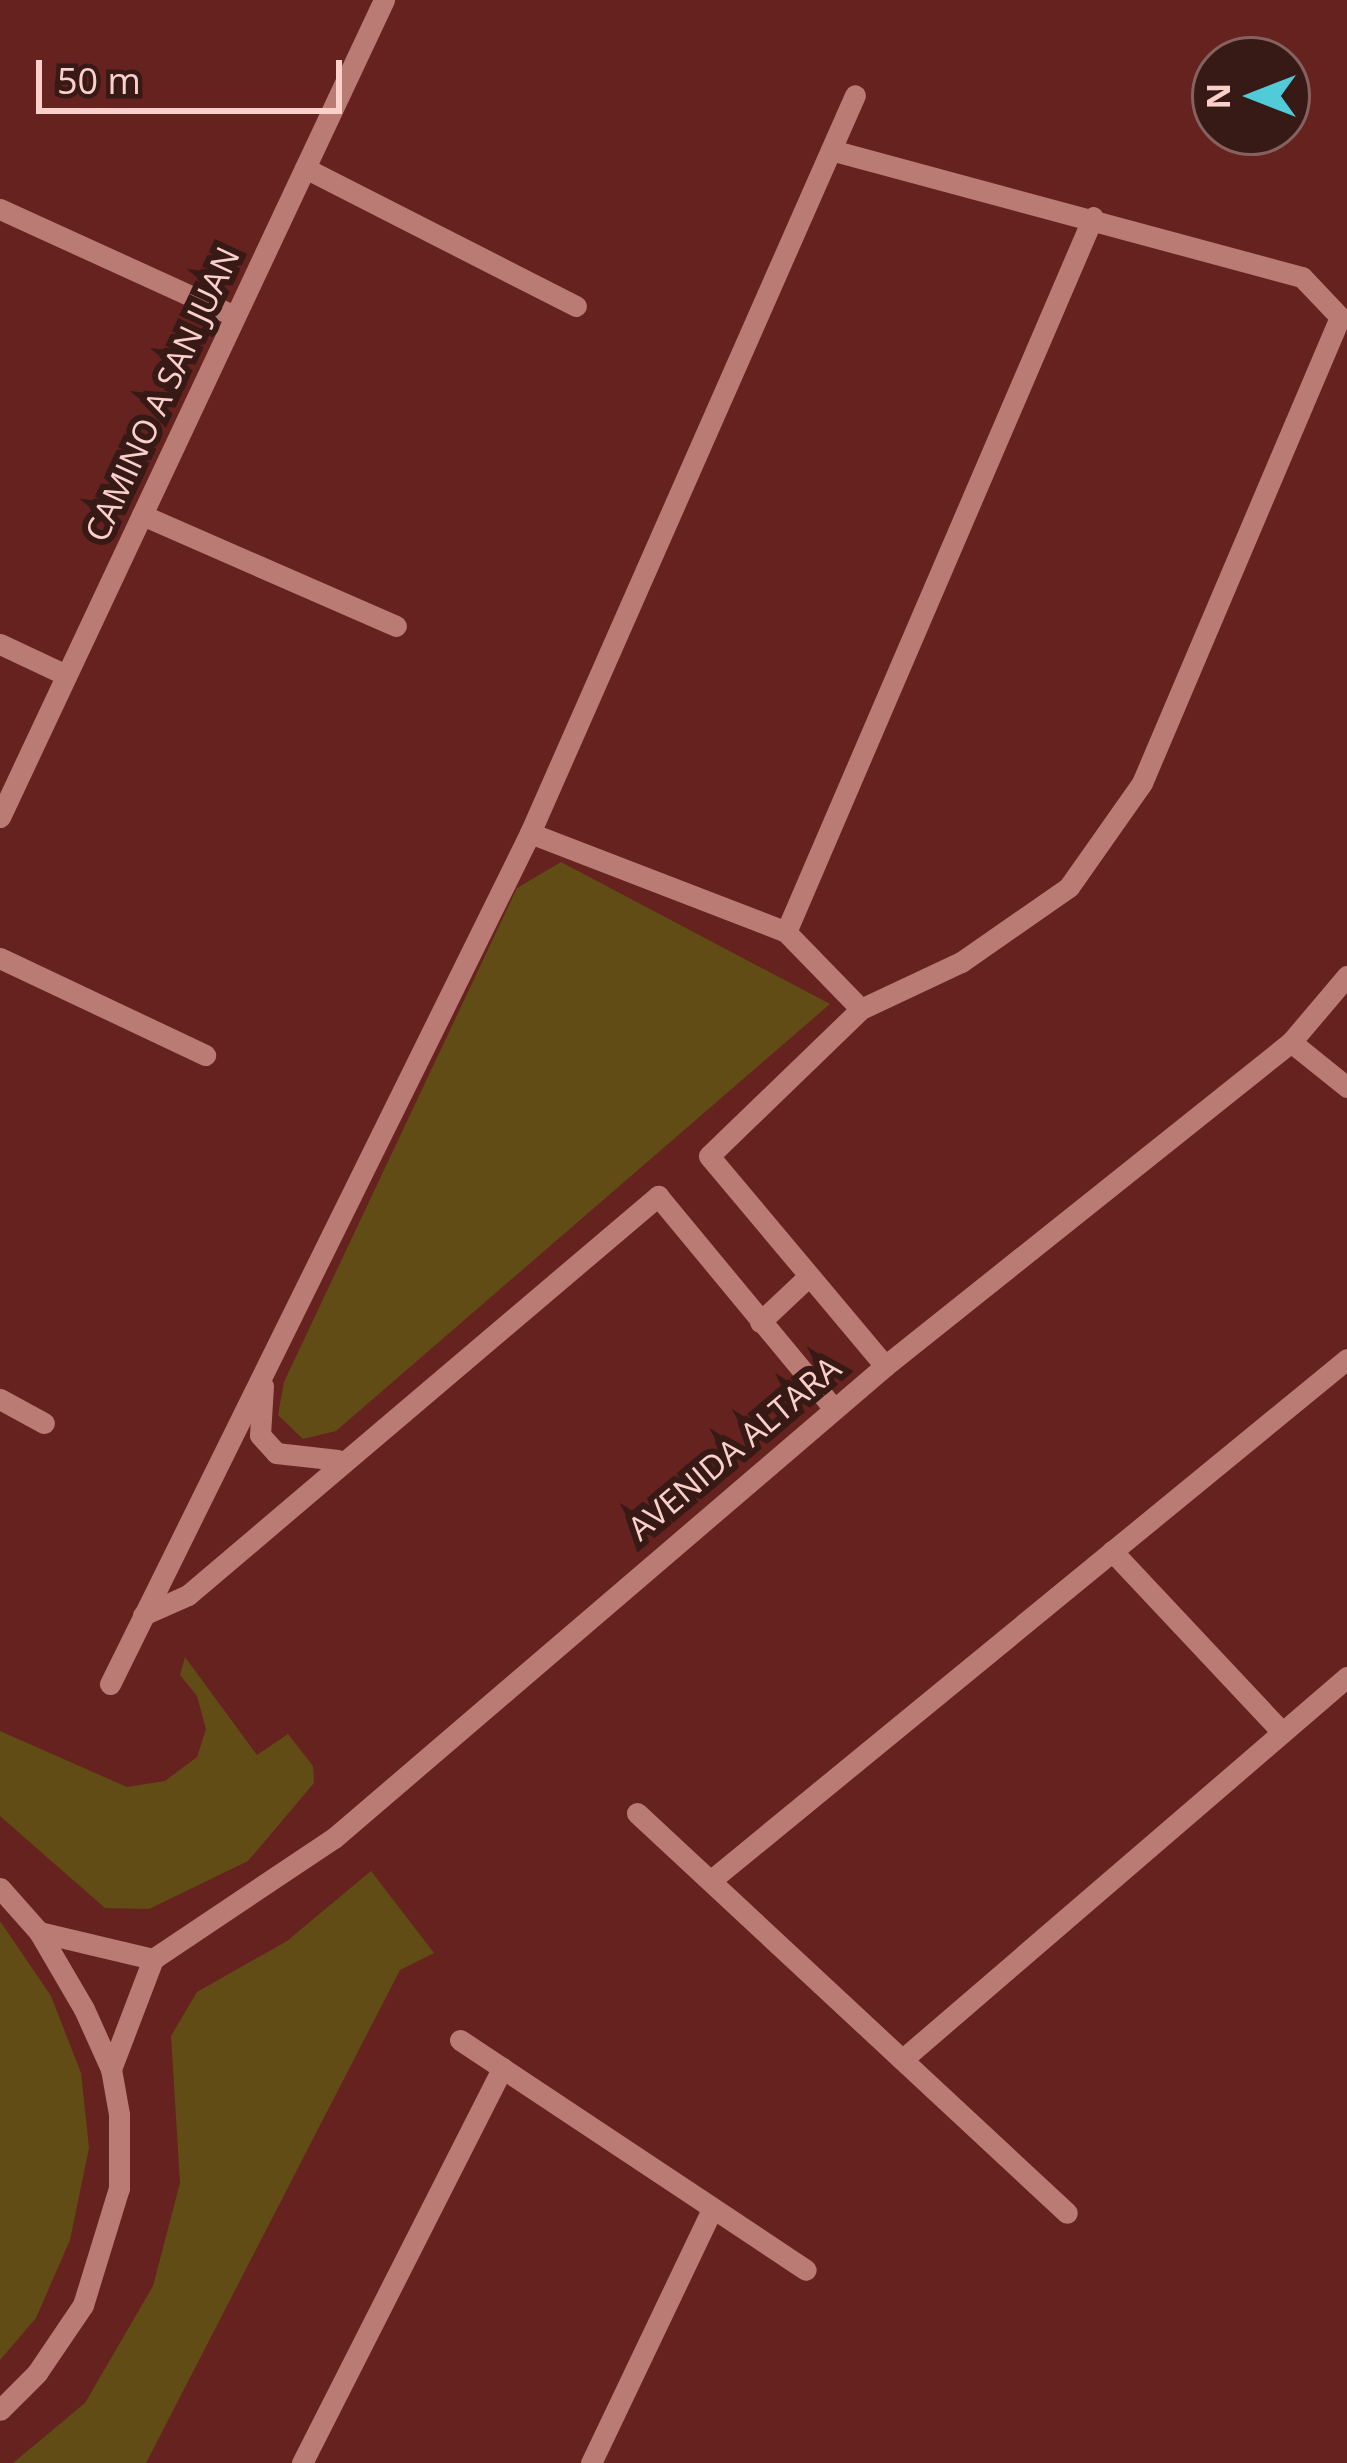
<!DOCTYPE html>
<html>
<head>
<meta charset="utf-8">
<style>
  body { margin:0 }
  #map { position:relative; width:1347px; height:2463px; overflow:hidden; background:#65221f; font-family:"Open Sans",sans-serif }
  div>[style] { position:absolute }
  .green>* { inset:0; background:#624c16 }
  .minor>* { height:21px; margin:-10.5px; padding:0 10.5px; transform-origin:10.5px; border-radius:10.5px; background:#ba7b74 }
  span { translate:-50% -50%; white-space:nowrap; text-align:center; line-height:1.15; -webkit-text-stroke:12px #371916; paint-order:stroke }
  .street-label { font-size:33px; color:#fbd0cb }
  .north { position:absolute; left:1191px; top:36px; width:120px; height:120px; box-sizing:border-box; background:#371916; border:3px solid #85625e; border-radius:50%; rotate:270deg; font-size:33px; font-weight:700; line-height:48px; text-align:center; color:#fbd0cb }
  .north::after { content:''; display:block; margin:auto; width:42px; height:54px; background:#52cbd9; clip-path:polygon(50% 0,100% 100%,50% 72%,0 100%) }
  .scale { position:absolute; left:36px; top:60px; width:306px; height:54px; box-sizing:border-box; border:6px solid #fbd0cb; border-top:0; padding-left:15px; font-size:36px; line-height:42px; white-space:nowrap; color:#fbd0cb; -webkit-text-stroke:9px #371916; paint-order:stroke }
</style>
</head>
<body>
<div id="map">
  <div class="green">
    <i style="clip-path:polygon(561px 862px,830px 1004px,336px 1431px,303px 1439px,278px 1415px,284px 1382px,517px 888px)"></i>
    <i style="clip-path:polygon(185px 1657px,257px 1755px,288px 1734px,313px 1766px,314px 1783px,248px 1861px,149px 1909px,105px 1908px,0 1816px,0 1731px,127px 1787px,165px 1781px,197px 1757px,206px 1729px,197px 1696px,180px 1675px)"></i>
    <i style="clip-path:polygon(371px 1871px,434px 1953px,400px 1970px,146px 2463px,13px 2463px,85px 2403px,153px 2286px,180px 2183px,171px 2036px,197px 1992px,287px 1941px)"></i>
    <i style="clip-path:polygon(0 1921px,51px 1996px,81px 2073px,89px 2148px,70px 2240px,36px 2318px,0 2360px)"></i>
  </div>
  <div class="minor">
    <i style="left:831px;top:150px;width:488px;rotate:15.1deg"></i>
    <i style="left:1302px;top:277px;width:55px;rotate:46.5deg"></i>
    <i style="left:1340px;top:317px;width:506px;rotate:113.02deg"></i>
    <i style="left:1142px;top:783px;width:127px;rotate:125.1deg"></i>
    <i style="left:1069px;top:887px;width:131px;rotate:145.2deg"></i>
    <i style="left:961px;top:962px;width:110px;rotate:154.8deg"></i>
    <i style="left:861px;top:1009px;width:211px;rotate:136deg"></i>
    <i style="left:709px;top:1156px;width:274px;rotate:50deg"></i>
    <i style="left:305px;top:168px;width:304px;rotate:27deg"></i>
    <i style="left:0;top:209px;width:258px;rotate:24.5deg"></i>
    <i style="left:142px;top:515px;width:277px;rotate:23.6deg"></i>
    <i style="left:0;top:644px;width:73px;rotate:25.2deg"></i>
    <i style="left:0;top:817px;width:903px;rotate:-64.83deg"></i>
    <i style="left:530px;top:833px;width:274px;rotate:21.1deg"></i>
    <i style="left:786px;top:932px;width:107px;rotate:45.8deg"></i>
    <i style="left:786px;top:932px;width:778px;rotate:-66.76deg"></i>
    <i style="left:0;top:958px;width:227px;rotate:25.3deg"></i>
    <i style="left:1291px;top:1042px;width:72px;rotate:38.8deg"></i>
    <i style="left:760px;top:1322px;width:67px;rotate:-43.2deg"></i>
    <i style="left:263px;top:1386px;width:49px;rotate:93.5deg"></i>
    <i style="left:260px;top:1435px;width:24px;rotate:48deg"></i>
    <i style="left:276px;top:1453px;width:62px;rotate:6.4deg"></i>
    <i style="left:0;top:1399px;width:50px;rotate:28.6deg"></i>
    <i style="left:1112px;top:1551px;width:244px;rotate:46.8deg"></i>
    <i style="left:143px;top:1615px;width:49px;rotate:-24deg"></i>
    <i style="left:188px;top:1595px;width:617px;rotate:-40.33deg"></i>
    <i style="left:658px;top:1196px;width:276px;rotate:50.4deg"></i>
    <i style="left:110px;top:1684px;width:949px;rotate:-63.73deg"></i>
    <i style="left:530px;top:833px;width:806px;rotate:-66.23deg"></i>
    <i style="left:637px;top:1813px;width:587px;rotate:42.93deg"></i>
    <i style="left:715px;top:1877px;width:817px;rotate:-39.34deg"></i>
    <i style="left:0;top:1888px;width:59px;rotate:48.4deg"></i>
    <i style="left:39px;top:1932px;width:89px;rotate:59.7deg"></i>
    <i style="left:84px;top:2009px;width:66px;rotate:65.8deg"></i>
    <i style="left:111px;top:2069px;width:46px;rotate:79.9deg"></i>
    <i style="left:119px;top:2114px;width:74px;rotate:90deg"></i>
    <i style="left:119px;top:2188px;width:122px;rotate:107.1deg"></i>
    <i style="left:83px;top:2305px;width:82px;rotate:124.1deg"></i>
    <i style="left:37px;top:2373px;width:52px;rotate:135deg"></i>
    <i style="left:39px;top:1932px;width:117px;rotate:13.3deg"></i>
    <i style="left:460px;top:2040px;width:415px;rotate:33.6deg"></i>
    <i style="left:903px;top:2059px;width:586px;rotate:-40.71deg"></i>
    <i style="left:111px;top:2069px;width:118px;rotate:-69.1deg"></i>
    <i style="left:153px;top:1959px;width:218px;rotate:-33.8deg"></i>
    <i style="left:334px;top:1838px;width:726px;rotate:-40.58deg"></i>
    <i style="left:885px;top:1366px;width:519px;rotate:-38.59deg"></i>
    <i style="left:1291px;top:1042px;width:87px;rotate:-49.7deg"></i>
    <i style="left:302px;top:2463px;width:443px;rotate:-63.1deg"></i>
    <i style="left:591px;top:2463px;width:279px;rotate:-64.5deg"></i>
  </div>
  <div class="street-label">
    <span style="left:162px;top:394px;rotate:-65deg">CAMINO A SAN JUAN</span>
    <span style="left:734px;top:1448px;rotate:-40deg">AVENIDA ALTARA</span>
  </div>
  <div class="north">N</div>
  <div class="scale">50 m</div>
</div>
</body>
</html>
